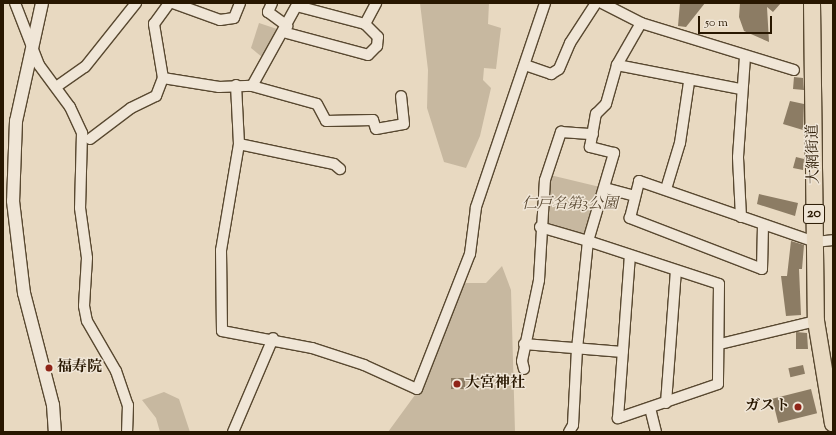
<!DOCTYPE html>
<html>
<head>
<meta charset="utf-8">
<style>
  body { margin:0 }
  #map { position:relative; width:836px; height:435px; overflow:hidden; background:#e8d9c1; font-family:"Sorts Mill Goudy","Noto Serif JP",serif }
  div>[style] { position:absolute }
  .green>* { inset:0; background:#c7b8a0 }
  .building>* { inset:0; background:#8c7c64; transform-origin:0 0 }
  .roads { filter:drop-shadow(1px 0 #584830) drop-shadow(-1px 0 #584830) drop-shadow(0 1px #584830) drop-shadow(0 -1px #584830) }
  .minor>* { height:10px; margin:-5px; padding:0 5px; transform-origin:5px; border-radius:5px; background:#f0e6d7 }
  .tertiary>* { height:12px; margin:-6px; padding:0 6px; transform-origin:6px; border-radius:6px; background:#f0e6d7 }
  .primary>* { height:16px; margin:-8px; padding:0 8px; transform-origin:8px; border-radius:8px; background:#e8d9c1 }
  .dots>* { width:11px; height:11px; translate:-50% -50%; box-sizing:border-box; border:2px solid #f0e6d7; border-radius:50% }
  span { translate:-50% -50%; white-space:nowrap; text-align:center; line-height:1.15; -webkit-text-stroke:3px #f0e6d7; paint-order:stroke }
  .shield-label span { padding:1px 3px; background:#f0e6d7; border:1px solid; border-radius:3px; -webkit-text-stroke-width:0 }
  .shield-label { font-size:14px; color:#281700; font-weight:700 }
  .street-label { font-size:15px; color:#281700 }
  .park-label { font-size:15px; color:#584730; font-style:italic }
  .poi-label { font-size:15px; color:#281700; font-weight:700 }
  .left { translate:0 -50%; text-align:left }
  .right { translate:-100% -50%; text-align:right }
  .frame { position:absolute; inset:0; border:4px solid #281700; pointer-events:none }
  .scale { position:absolute; left:698px; top:16px; width:74px; height:18px; box-sizing:border-box; border:2px solid #281700; border-top:0; padding-left:5px; font-size:12px; line-height:14px; white-space:nowrap; color:#281700; -webkit-text-stroke:3px #f0e6d7; paint-order:stroke }
</style>
</head>
<body>
<div id="map">
  <div class="green">
    <i style="clip-path:polygon(420px 3px,489px 3px,488px 24px,501px 28px,496px 69px,484px 68px,483px 80px,491px 88px,480px 136px,466px 168px,444px 162px,427px 108px,428px 70px)"></i>
    <i style="clip-path:polygon(259px 23px,280px 30px,262px 57px,251px 48px)"></i>
    <i style="clip-path:polygon(550px 175px,600px 187px,585px 235px,546px 222px)"></i>
    <i style="clip-path:polygon(502px 266px,511px 290px,515px 432px,388px 432px,423px 384px,459px 283px,486px 283px)"></i>
    <i style="clip-path:polygon(164px 392px,179px 399px,190px 432px,160px 432px,156px 418px,142px 400px)"></i>
  </div>
  <div class="building">
    <i style="clip-path:polygon(680px 3px,705px 3px,686px 27px,678px 26px)"></i>
    <i style="clip-path:polygon(740px 3px,781px 3px,773px 12px,767px 7px,769px 42px,744px 31px,739px 17px)"></i>
    <i style="clip-path:polygon(794px 77px,803px 78px,804px 90px,793px 89px)"></i>
    <i style="clip-path:polygon(790px 101px,804px 104px,803px 130px,783px 124px)"></i>
    <i style="clip-path:polygon(796px 157px,804px 159px,803px 170px,793px 168px)"></i>
    <i style="clip-path:polygon(759px 194px,798px 203px,795px 216px,757px 204px)"></i>
    <i style="clip-path:polygon(791px 241px,804px 245px,802px 269px,799px 269px,801px 315px,786px 316px,781px 276px,787px 276px)"></i>
    <i style="clip-path:polygon(796px 332px,807px 333px,808px 349px,796px 349px)"></i>
    <i style="left:803px;top:365px;width:9px;height:15px;rotate:77deg"></i>
    <i style="left:465px;top:378px;width:11px;height:14px;rotate:90deg"></i>
    <i style="left:811px;top:389px;width:25px;height:40px;rotate:76deg"></i>
  </div>
  <div class="roads">
    <div class="minor">
      <i style="left:15px;top:3px;width:66px;rotate:68.8deg"></i>
      <i style="left:39px;top:65px;width:52px;rotate:53.6deg"></i>
      <i style="left:70px;top:107px;width:29px;rotate:65deg"></i>
      <i style="left:82px;top:133px;width:75px;rotate:91.5deg"></i>
      <i style="left:80px;top:208px;width:50px;rotate:82deg"></i>
      <i style="left:87px;top:258px;width:48px;rotate:93.6deg"></i>
      <i style="left:84px;top:306px;width:15px;rotate:79deg"></i>
      <i style="left:87px;top:321px;width:58px;rotate:59.9deg"></i>
      <i style="left:116px;top:371px;width:36px;rotate:71deg"></i>
      <i style="left:128px;top:405px;width:27px;rotate:92deg"></i>
      <i style="left:173px;top:3px;width:50px;rotate:19.9deg"></i>
      <i style="left:220px;top:20px;width:14px;rotate:-8deg"></i>
      <i style="left:234px;top:18px;width:16px;rotate:-68deg"></i>
      <i style="left:272px;top:3px;width:10px;rotate:114deg"></i>
      <i style="left:268px;top:12px;width:24px;rotate:36deg"></i>
      <i style="left:602px;top:3px;width:44px;rotate:27.1deg"></i>
      <i style="left:641px;top:23px;width:160px;rotate:17.1deg"></i>
      <i style="left:365px;top:24px;width:24px;rotate:-62deg"></i>
      <i style="left:283px;top:32px;width:88px;rotate:15.1deg"></i>
      <i style="left:368px;top:55px;width:13px;rotate:-45deg"></i>
      <i style="left:377px;top:46px;width:9px;rotate:-84deg"></i>
      <i style="left:378px;top:37px;width:18px;rotate:-135deg"></i>
      <i style="left:365px;top:24px;width:70px;rotate:-165.2deg"></i>
      <i style="left:525px;top:65px;width:28px;rotate:19deg"></i>
      <i style="left:551px;top:74px;width:9px;rotate:-32deg"></i>
      <i style="left:559px;top:69px;width:28px;rotate:-67deg"></i>
      <i style="left:570px;top:43px;width:48px;rotate:-57deg"></i>
      <i style="left:617px;top:65px;width:125px;rotate:11deg"></i>
      <i style="left:163px;top:78px;width:57px;rotate:9.1deg"></i>
      <i style="left:219px;top:87px;width:33px;rotate:-2deg"></i>
      <i style="left:252px;top:86px;width:67px;rotate:15.5deg"></i>
      <i style="left:317px;top:104px;width:19px;rotate:62deg"></i>
      <i style="left:326px;top:121px;width:47px;rotate:-1.2deg"></i>
      <i style="left:373px;top:120px;width:9px;rotate:72deg"></i>
      <i style="left:376px;top:129px;width:28px;rotate:-10deg"></i>
      <i style="left:404px;top:124px;width:28px;rotate:-96deg"></i>
      <i style="left:236px;top:85px;width:59px;rotate:87.1deg"></i>
      <i style="left:239px;top:144px;width:108px;rotate:99.6deg"></i>
      <i style="left:221px;top:250px;width:81px;rotate:89.3deg"></i>
      <i style="left:222px;top:331px;width:92px;rotate:10.7deg"></i>
      <i style="left:312px;top:348px;width:55px;rotate:18.1deg"></i>
      <i style="left:364px;top:365px;width:58px;rotate:24.4deg"></i>
      <i style="left:417px;top:389px;width:145px;rotate:-68.6deg"></i>
      <i style="left:470px;top:254px;width:47px;rotate:-82.7deg"></i>
      <i style="left:476px;top:207px;width:215px;rotate:-71.3deg"></i>
      <i style="left:252px;top:86px;width:95px;rotate:-61deg"></i>
      <i style="left:56px;top:87px;width:35px;rotate:-35deg"></i>
      <i style="left:85px;top:67px;width:82px;rotate:-51.4deg"></i>
      <i style="left:90px;top:139px;width:51px;rotate:-37.1deg"></i>
      <i style="left:131px;top:108px;width:28px;rotate:-26deg"></i>
      <i style="left:156px;top:96px;width:19px;rotate:-69deg"></i>
      <i style="left:163px;top:78px;width:55px;rotate:-99.5deg"></i>
      <i style="left:154px;top:24px;width:26px;rotate:-54deg"></i>
      <i style="left:239px;top:144px;width:97px;rotate:11.9deg"></i>
      <i style="left:334px;top:164px;width:8px;rotate:40deg"></i>
      <i style="left:605px;top:188px;width:31px;rotate:15deg"></i>
      <i style="left:666px;top:189px;width:48px;rotate:-73.1deg"></i>
      <i style="left:680px;top:143px;width:62px;rotate:-81.6deg"></i>
      <i style="left:741px;top:217px;width:60px;rotate:-92.9deg"></i>
      <i style="left:738px;top:157px;width:101px;rotate:-86deg"></i>
      <i style="left:763px;top:225px;width:44px;rotate:91.3deg"></i>
      <i style="left:762px;top:269px;width:142px;rotate:-158.9deg"></i>
      <i style="left:630px;top:218px;width:38px;rotate:-76deg"></i>
      <i style="left:639px;top:181px;width:186px;rotate:19.1deg"></i>
      <i style="left:815px;top:242px;width:18px;rotate:-6deg"></i>
      <i style="left:540px;top:227px;width:50px;rotate:16.3deg"></i>
      <i style="left:588px;top:241px;width:138px;rotate:18.2deg"></i>
      <i style="left:719px;top:284px;width:100px;rotate:90.6deg"></i>
      <i style="left:718px;top:384px;width:106px;rotate:161.2deg"></i>
      <i style="left:618px;top:418px;width:163px;rotate:-85.8deg"></i>
      <i style="left:524px;top:344px;width:99px;rotate:4.6deg"></i>
      <i style="left:720px;top:344px;width:99px;rotate:-13.5deg"></i>
      <i style="left:524px;top:369px;width:8px;rotate:-104deg"></i>
      <i style="left:522px;top:361px;width:83px;rotate:-78.1deg"></i>
      <i style="left:539px;top:280px;width:100px;rotate:-86.6deg"></i>
      <i style="left:545px;top:180px;width:51px;rotate:-71.6deg"></i>
      <i style="left:561px;top:132px;width:32px;rotate:4deg"></i>
      <i style="left:666px;top:403px;width:132px;rotate:-85.7deg"></i>
      <i style="left:650px;top:408px;width:25px;rotate:76deg"></i>
      <i style="left:233px;top:432px;width:102px;rotate:-66.9deg"></i>
      <i style="left:569px;top:432px;width:8px;rotate:-60deg"></i>
      <i style="left:573px;top:425px;width:76px;rotate:-87deg"></i>
      <i style="left:577px;top:349px;width:109px;rotate:-84.2deg"></i>
      <i style="left:588px;top:241px;width:92px;rotate:-73.5deg"></i>
      <i style="left:614px;top:153px;width:25px;rotate:-166deg"></i>
      <i style="left:590px;top:147px;width:34px;rotate:-80deg"></i>
      <i style="left:596px;top:114px;width:14px;rotate:-45deg"></i>
      <i style="left:606px;top:104px;width:41px;rotate:-74.2deg"></i>
      <i style="left:617px;top:65px;width:48px;rotate:-60.3deg"></i>
    </div>
    <div class="tertiary">
      <i style="left:42px;top:3px;width:121px;rotate:102.4deg"></i>
      <i style="left:16px;top:121px;width:80px;rotate:92.1deg"></i>
      <i style="left:13px;top:201px;width:93px;rotate:83.2deg"></i>
      <i style="left:24px;top:293px;width:116px;rotate:75.5deg"></i>
      <i style="left:53px;top:405px;width:27px;rotate:86deg"></i>
    </div>
    <div class="primary">
      <i style="left:812px;top:3px;width:318px;rotate:89.3deg"></i>
      <i style="left:816px;top:321px;width:104px;rotate:80.6deg"></i>
    </div>
  </div>
  <div class="dots">
    <i style="left:49px;top:368px;background:#8f2418"></i>
    <i style="left:457px;top:384px;background:#8f2418"></i>
    <i style="left:798px;top:407px;background:#8f2418"></i>
  </div>
  <div class="shield-label">
    <span style="left:814px;top:214px">20</span>
  </div>
  <div class="street-label">
    <span style="left:814px;top:154px;rotate:-91deg">大網街道</span>
  </div>
  <div class="park-label">
    <span style="left:570px;top:205px">仁戸名第3公園</span>
  </div>
  <div class="poi-label">
    <span class="left" style="left:57px;top:368px">福寿院</span>
    <span class="left" style="left:465px;top:384px">大宮神社</span>
    <span class="right" style="left:790px;top:407px">ガスト</span>
  </div>
  <div class="frame"></div>
  <div class="scale">50 m</div>
</div>
</body>
</html>
